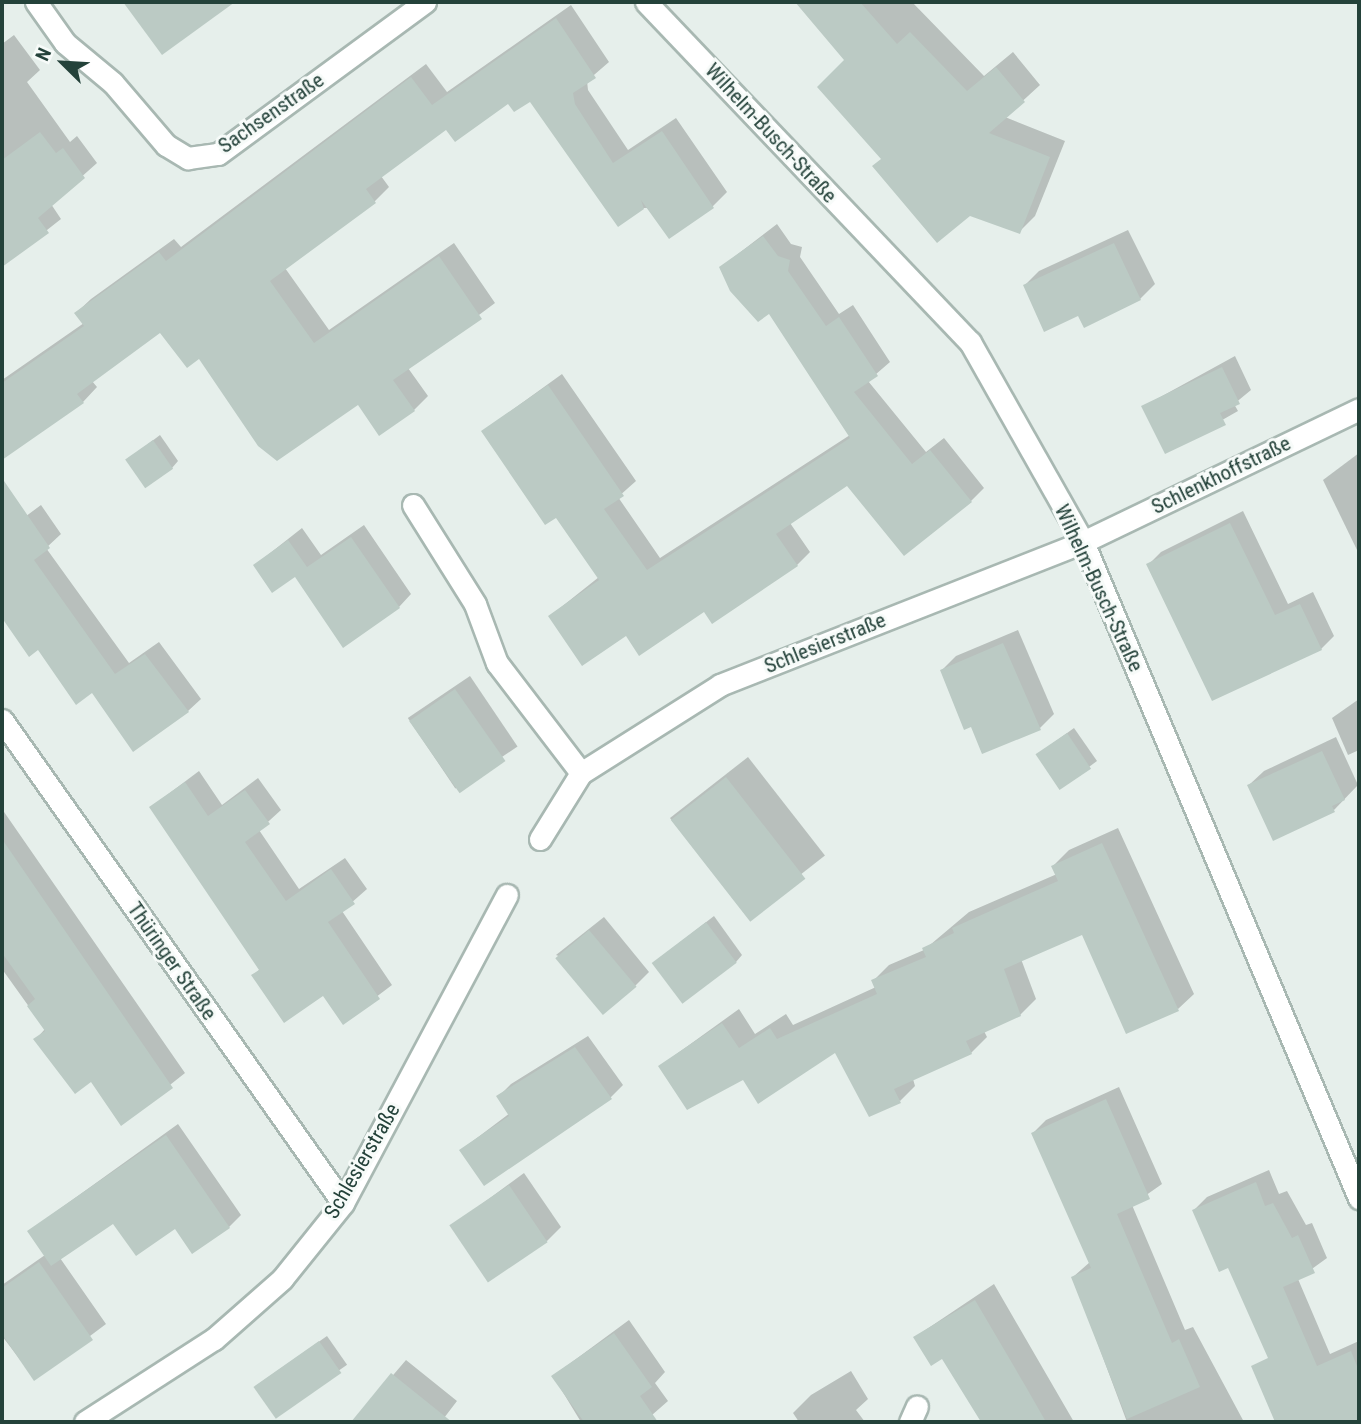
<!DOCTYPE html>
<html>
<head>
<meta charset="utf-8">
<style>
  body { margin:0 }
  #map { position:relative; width:1361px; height:1424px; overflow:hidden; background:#e6efeb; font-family:"Roboto Condensed",sans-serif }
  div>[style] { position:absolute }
  .shadow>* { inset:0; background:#0003; transform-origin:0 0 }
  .building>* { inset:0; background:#bbcac4; transform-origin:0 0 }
  .roads { filter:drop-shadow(2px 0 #a8b8b2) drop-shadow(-2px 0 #a8b8b2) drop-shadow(0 2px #a8b8b2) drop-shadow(0 -2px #a8b8b2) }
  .minor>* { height:21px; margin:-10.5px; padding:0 10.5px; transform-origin:10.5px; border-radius:10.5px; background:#fff }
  span { translate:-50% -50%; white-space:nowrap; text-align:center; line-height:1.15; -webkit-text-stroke:6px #f7fbf9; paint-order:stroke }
  .street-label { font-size:21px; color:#24423a }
  .frame { position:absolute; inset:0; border:4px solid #24423a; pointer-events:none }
  .north { position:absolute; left:28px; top:28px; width:70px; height:70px; -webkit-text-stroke:5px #f7fbf9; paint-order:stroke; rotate:294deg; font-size:19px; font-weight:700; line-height:28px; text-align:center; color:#24423a }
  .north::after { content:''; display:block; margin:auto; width:24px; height:32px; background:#24423a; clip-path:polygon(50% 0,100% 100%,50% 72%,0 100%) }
</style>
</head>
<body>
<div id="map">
  <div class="shadow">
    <i style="clip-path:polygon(126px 2px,231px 2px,162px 52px)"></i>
    <i style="clip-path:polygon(796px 2px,912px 2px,984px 76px,1013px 52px,1040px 85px,1005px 117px,1065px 141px,1035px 216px,1019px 232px,882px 158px,846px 60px)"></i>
    <i style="clip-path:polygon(571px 5px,609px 62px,587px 81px,588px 90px,628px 150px,676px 118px,727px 192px,712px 207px,643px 208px,530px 99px,509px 101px,446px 128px,381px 176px,389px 187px,374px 202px,285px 268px,329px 330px,454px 243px,495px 303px,408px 368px,428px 396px,414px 410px,358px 403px,199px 357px,160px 331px,92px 381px,97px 387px,83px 402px,14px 449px,2px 431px,2px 380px,84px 323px,76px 313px,91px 299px,174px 239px,181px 247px,426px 64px,447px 92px)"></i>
    <i style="clip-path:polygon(14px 35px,40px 70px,27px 82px,70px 142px,77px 136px,97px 163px,51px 204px,61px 219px,14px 256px,2px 240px,2px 44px)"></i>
    <i style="clip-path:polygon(777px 224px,791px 244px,802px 247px,800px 257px,839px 314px,853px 305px,890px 362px,868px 381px,926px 452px,944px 438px,984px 488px,971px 501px,848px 484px,790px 523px,810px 552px,797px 565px,704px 609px,626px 633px,550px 616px,599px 577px,557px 515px,483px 431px,562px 374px,636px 481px,618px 497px,660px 558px,850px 435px,769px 312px,721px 267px)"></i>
    <i style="clip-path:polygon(1128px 230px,1155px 284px,1140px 299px,1079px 314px,1025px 285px,1039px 271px)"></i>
    <i style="clip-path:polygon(1235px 356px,1251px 390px,1234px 404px,1238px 411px,1166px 452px,1144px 406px)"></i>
    <i style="clip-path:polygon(160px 435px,178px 461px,172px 468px,127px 460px)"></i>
    <i style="clip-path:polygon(1359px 453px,1359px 551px,1358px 552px,1323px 480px)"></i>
    <i style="clip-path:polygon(41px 505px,61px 534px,46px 548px,129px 663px,159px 642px,201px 699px,188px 711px,93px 691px,38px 648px,29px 654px,2px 615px,2px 576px,13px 569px,2px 552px,2px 534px)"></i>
    <i style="clip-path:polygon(1243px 511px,1288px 604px,1313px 592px,1334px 636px,1321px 649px,1148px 565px,1161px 552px)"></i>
    <i style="clip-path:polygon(364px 525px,411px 594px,399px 607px,255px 565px,302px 528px,321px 555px)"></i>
    <i style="clip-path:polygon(1018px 630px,1054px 714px,1040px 728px,972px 725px,942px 670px,956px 656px)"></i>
    <i style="left:470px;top:676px;width:85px;height:75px;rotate:56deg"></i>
    <i style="clip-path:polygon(1359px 699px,1359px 750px,1348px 755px,1332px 718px)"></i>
    <i style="clip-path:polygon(1074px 728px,1097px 761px,1062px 787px,1045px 749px)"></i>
    <i style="clip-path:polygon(1336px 737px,1358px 785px,1334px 810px,1249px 785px,1264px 771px)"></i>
    <i style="left:748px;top:757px;width:125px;height:99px;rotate:52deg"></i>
    <i style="clip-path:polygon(199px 771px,222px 805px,258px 778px,281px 810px,259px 830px,299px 889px,345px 858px,367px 889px,342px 911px,392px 985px,343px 1022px,323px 994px,253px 976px,260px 969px,151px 807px)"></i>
    <i style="clip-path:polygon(2px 809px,185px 1073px,122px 1123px,92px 1080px,36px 1039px,45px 1029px,2px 969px)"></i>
    <i style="clip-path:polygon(1118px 828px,1194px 994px,1178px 1009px,1083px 933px,1021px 959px,1036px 999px,1020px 1015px,984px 1031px,987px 1037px,971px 1053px,913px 1079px,915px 1086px,900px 1101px,836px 1050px,743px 1078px,660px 1066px,739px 1009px,755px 1034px,786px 1014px,793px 1025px,876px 987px,873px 981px,889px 965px,924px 950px,969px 912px,1057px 874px,1053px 866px,1069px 850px)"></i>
    <i style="clip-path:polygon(714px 916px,742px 955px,736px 962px,661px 957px)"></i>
    <i style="clip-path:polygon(604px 917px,649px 972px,635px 986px,556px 955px)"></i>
    <i style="clip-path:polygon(588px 1036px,623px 1085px,610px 1098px,461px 1150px,510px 1113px,498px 1097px,511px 1084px)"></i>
    <i style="clip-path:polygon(1119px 1087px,1162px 1184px,1132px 1205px,1185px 1330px,1193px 1327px,1244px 1422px,1127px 1422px,1073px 1277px,1090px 1262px,1033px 1133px,1046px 1120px)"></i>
    <i style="clip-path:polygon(178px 1124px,241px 1215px,229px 1227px,114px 1221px,60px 1258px,106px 1324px,34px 1378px,2px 1336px,2px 1285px,45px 1255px,29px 1231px)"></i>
    <i style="clip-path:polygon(1269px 1170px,1279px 1194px,1287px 1191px,1306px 1225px,1312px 1223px,1327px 1258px,1298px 1279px,1330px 1354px,1359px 1341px,1359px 1422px,1299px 1422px,1229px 1265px,1194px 1210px,1207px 1197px)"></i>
    <i style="clip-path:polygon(524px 1173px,561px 1227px,547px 1241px,452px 1226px)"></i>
    <i style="clip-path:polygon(994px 1284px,1074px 1422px,983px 1422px,942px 1357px,915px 1337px)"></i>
    <i style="clip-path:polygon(629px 1320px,665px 1372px,655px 1383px,668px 1401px,644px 1422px,581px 1422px,553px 1376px)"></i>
    <i style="left:327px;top:1336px;width:35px;height:88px;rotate:55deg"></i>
    <i style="clip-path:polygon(406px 1360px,457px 1401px,444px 1418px,451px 1422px,369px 1422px,359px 1415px)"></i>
    <i style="clip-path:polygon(851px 1371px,868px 1399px,856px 1410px,865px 1422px,799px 1422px,793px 1413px,811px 1395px)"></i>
  </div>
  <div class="building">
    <i style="clip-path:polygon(123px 2px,235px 2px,162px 55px)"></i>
    <i style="clip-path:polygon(795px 2px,860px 2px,897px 44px,910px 32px,967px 91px,996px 67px,1025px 102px,989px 133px,1050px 157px,1020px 234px,970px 216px,937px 243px,872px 166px,881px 159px,817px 87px,844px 60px)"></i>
    <i style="clip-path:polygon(556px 18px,596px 78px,573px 93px,575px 104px,613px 163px,662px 131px,714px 208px,669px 239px,641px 200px,644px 209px,618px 227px,530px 102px,514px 112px,508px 104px,455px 142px,446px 130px,366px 189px,376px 203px,270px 281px,314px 343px,439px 256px,482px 319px,393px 380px,415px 411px,379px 436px,358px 405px,277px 461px,258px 446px,199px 359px,187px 368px,160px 333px,77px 394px,84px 403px,2px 460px,2px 383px,84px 326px,74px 313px,159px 252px,166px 261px,411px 77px,432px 105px)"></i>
    <i style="clip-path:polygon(40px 132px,56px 153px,63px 148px,85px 178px,38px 218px,49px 233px,2px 267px,2px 160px)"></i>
    <i style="clip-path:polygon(763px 236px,778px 256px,790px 260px,788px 271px,826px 326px,839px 317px,878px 376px,854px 392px,912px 464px,930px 450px,972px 502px,904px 556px,847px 486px,776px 534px,798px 566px,712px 624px,704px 612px,639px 656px,626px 636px,582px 666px,548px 616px,599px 580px,556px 518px,545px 525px,481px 431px,548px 385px,624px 496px,604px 509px,647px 570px,850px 438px,769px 314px,758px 322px,730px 291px,719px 267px)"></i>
    <i style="clip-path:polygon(1114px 243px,1141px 300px,1084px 328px,1078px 316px,1044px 332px,1023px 285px)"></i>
    <i style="clip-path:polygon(1222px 367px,1240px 404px,1220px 413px,1226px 425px,1165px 454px,1141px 406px)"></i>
    <i style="left:153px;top:440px;width:35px;height:34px;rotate:55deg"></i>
    <i style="clip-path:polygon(2px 478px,50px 548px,34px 560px,115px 674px,145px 654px,189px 712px,133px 752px,92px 693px,76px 705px,38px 650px,29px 657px,2px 618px)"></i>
    <i style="clip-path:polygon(1230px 523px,1275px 615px,1300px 604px,1322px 650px,1212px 701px,1146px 564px)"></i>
    <i style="clip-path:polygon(351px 537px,400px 608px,343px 648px,295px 577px,272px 593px,253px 565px,288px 540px,307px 567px)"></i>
    <i style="clip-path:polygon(1003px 643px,1041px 730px,982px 754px,971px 727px,964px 730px,940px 670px)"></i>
    <i style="left:455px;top:689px;width:88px;height:56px;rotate:55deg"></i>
    <i style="left:1067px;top:733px;width:43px;height:38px;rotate:56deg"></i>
    <i style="clip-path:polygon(1322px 751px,1345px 800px,1332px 806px,1335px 812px,1273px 841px,1247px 785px)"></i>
    <i style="left:726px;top:777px;width:129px;height:70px;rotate:52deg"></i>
    <i style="clip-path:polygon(185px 782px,208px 816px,245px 790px,270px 824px,245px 842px,286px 901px,331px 869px,355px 904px,328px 922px,380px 999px,343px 1025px,323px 996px,284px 1023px,251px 975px,259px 970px,149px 807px)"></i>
    <i style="clip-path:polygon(2px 839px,173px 1088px,121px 1126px,91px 1082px,75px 1094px,33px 1039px,45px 1031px,27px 1006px,35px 999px,2px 953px)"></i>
    <i style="clip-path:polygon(1102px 843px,1179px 1011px,1126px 1034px,1082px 935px,1004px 969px,1021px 1016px,966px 1041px,972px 1054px,894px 1089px,901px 1103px,869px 1117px,835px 1053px,758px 1104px,743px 1080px,687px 1110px,658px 1066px,722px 1023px,739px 1048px,770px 1028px,777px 1039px,877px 994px,871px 980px,926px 957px,922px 948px,954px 933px,952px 928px,1058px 881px,1051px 866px)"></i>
    <i style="left:706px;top:922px;width:51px;height:68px;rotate:53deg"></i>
    <i style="left:589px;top:930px;width:74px;height:44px;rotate:50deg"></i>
    <i style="clip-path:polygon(575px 1047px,612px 1099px,484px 1186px,459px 1150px,509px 1116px,496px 1096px)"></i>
    <i style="clip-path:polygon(1106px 1099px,1150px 1199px,1117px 1214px,1172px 1343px,1179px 1339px,1200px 1387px,1127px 1419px,1071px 1277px,1091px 1268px,1031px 1133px)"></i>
    <i style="clip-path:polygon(166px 1135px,230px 1228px,192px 1254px,175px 1229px,136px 1256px,113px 1224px,51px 1266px,27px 1231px)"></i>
    <i style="clip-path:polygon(1256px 1182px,1265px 1206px,1273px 1203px,1292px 1238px,1298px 1235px,1315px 1273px,1283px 1287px,1317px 1366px,1351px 1351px,1359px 1371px,1359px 1422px,1275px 1422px,1251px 1366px,1268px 1358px,1228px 1268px,1219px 1272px,1192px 1210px)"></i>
    <i style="left:509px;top:1185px;width:69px;height:72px;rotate:56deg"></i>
    <i style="clip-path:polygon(39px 1262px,93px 1340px,34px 1381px,2px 1334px,2px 1288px)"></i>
    <i style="clip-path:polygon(975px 1300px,1026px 1387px,1046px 1422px,981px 1422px,942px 1359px,931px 1366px,913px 1337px)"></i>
    <i style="clip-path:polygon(614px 1333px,652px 1387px,640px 1396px,658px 1422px,584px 1422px,551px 1376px)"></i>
    <i style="left:319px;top:1341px;width:39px;height:80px;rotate:55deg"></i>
    <i style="clip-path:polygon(391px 1373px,452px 1422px,351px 1422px)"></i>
  </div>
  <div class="roads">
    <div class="minor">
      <i style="left:36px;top:2px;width:50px;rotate:54.7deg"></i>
      <i style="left:65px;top:43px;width:62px;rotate:39.8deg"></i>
      <i style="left:113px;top:83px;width:82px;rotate:49.5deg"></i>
      <i style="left:166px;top:145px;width:26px;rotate:31deg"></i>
      <i style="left:188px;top:158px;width:30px;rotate:-8deg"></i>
      <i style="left:218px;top:154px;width:257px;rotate:-36.3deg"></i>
      <i style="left:646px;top:2px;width:470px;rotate:46.4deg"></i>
      <i style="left:970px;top:342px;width:230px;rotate:60.5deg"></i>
      <i style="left:1083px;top:542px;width:712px;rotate:67.18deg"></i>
      <i style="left:413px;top:505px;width:117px;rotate:57.9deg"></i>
      <i style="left:475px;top:604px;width:63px;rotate:69.6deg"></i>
      <i style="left:497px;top:663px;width:138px;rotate:52.6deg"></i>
      <i style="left:2px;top:720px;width:591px;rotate:54.78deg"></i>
      <i style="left:540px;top:839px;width:78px;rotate:-58.2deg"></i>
      <i style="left:581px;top:773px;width:165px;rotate:-32.3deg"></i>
      <i style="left:720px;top:685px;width:390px;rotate:-21.5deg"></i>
      <i style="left:1083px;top:542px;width:306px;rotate:-25.7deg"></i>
      <i style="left:85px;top:1422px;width:153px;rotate:-32.8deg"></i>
      <i style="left:214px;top:1339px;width:91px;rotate:-41.4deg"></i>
      <i style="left:282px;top:1279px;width:97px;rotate:-51.2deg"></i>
      <i style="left:343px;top:1203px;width:349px;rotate:-62deg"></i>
      <i style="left:910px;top:1422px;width:17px;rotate:-66deg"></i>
    </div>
  </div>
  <div class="street-label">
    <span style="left:271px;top:113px;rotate:-35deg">Sachsenstraße</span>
    <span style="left:771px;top:133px;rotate:47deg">Wilhelm-Busch-Straße</span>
    <span style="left:1221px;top:475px;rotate:-26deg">Schlenkhoffstraße</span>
    <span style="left:1099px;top:588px;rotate:65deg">Wilhelm-Busch-Straße</span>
    <span style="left:825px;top:643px;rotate:-22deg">Schlesierstraße</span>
    <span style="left:172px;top:961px;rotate:55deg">Thüringer Straße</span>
    <span style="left:362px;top:1161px;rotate:-60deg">Schlesierstraße</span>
  </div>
  <div class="frame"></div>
  <div class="north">N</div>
</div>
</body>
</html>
